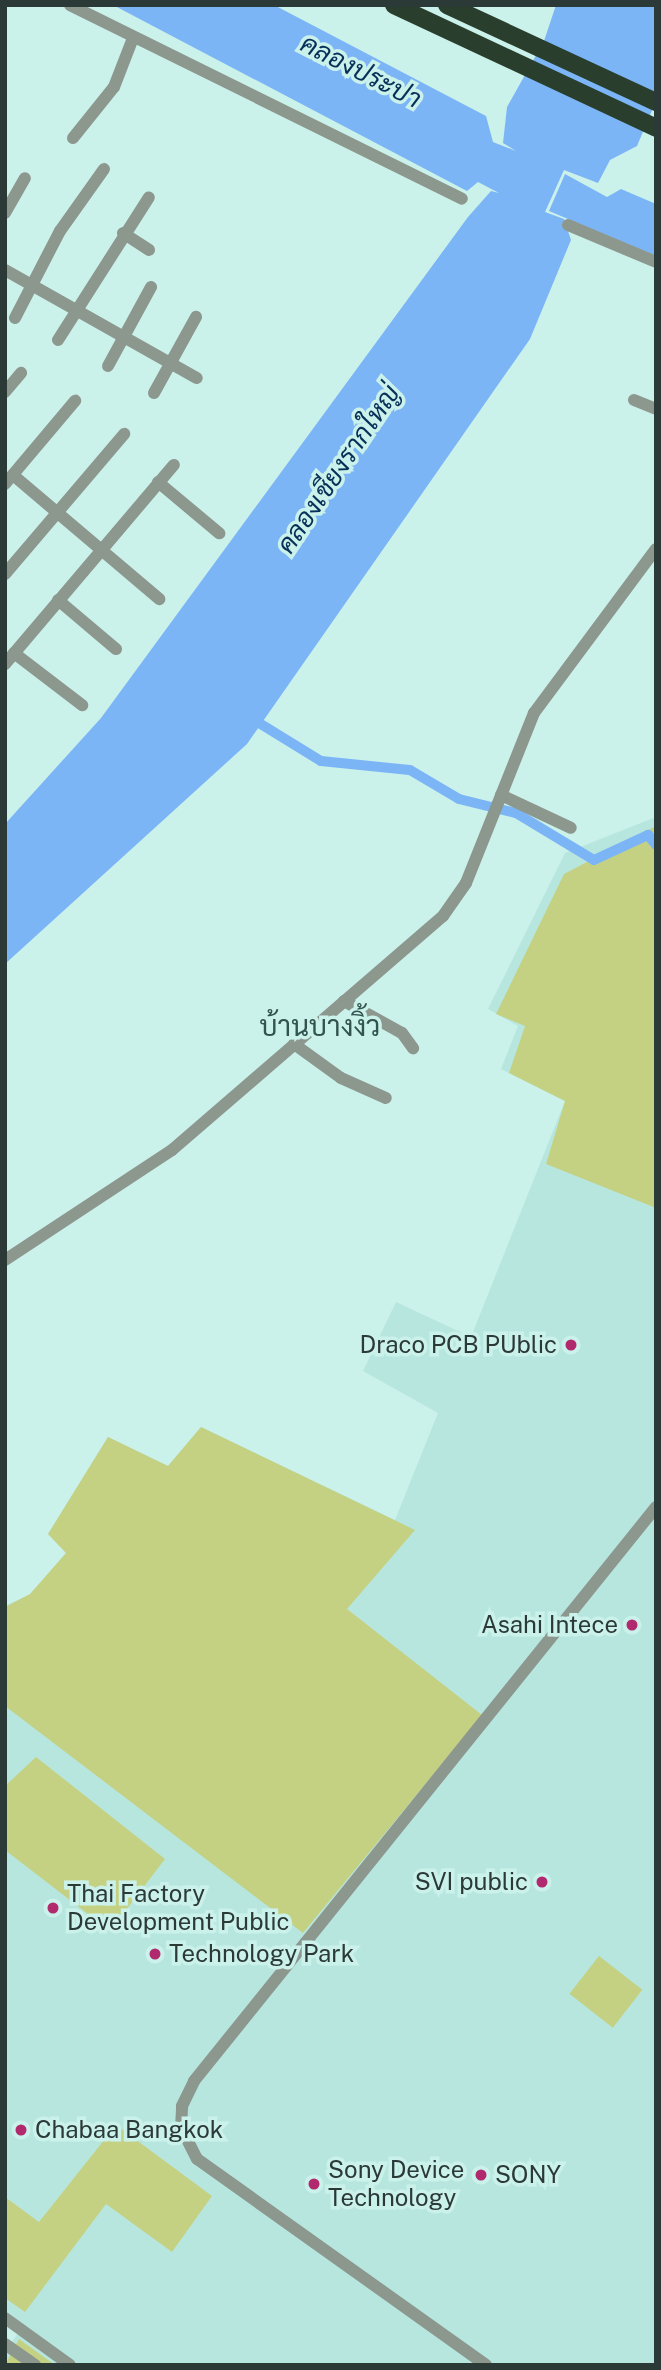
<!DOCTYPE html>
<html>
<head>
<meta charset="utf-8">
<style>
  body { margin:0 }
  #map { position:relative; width:661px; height:2370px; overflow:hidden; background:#cbf1eb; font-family:"Public Sans",Sarabun,sans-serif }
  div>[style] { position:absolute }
  .built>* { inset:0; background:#b7e6df }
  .green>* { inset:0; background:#c5d182; transform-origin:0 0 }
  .water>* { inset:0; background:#7cb5f6 }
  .canal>* { height:10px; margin:-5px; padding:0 5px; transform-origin:5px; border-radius:5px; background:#7cb5f6 }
  .minor>* { height:12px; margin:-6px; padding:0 6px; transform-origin:6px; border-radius:6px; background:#8c978e }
  .highway>* { height:18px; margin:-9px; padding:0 9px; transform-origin:9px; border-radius:9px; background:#293e2d }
  .dots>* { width:19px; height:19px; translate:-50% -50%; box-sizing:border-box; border:4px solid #cbf1eb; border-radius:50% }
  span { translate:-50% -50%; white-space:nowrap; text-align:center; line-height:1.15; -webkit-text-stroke:7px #cbf1eb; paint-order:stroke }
  .poi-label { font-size:24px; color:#2b3937 }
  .right { translate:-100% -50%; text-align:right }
  .left { translate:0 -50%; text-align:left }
  .water-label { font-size:26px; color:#073059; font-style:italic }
  .quarter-label { font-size:28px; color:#32534e }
  .frame { position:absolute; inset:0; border:7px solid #2b3937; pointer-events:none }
</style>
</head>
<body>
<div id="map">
  <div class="built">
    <i style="clip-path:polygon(656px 817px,656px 2365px,5px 2365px,5px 2351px,19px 2332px,5px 2322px,5px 1606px,31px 1594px,66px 1553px,48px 1534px,108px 1437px,168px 1466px,201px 1427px,395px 1520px,438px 1413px,363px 1371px,396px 1302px,471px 1337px,565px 1101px,501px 1069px,518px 1026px,488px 1009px,565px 853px)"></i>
  </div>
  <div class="green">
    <i style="clip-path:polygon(656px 826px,656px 1208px,546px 1164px,565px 1101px,509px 1073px,525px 1026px,496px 1014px,564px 874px)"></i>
    <i style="clip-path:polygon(201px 1427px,415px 1530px,347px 1609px,482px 1715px,303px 1933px,5px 1706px,5px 1607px,30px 1594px,66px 1553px,48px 1534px,108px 1437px,168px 1466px)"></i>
    <i style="clip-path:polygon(36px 1757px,165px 1859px,110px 1931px,5px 1850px,5px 1786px)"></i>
    <i style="left:599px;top:1956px;width:55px;height:48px;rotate:38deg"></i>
    <i style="clip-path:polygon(116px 2125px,212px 2196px,172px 2252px,106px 2204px,25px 2312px,5px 2298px,5px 2197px,39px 2222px)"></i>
    <i style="clip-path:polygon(19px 2339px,55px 2365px,5px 2365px)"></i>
  </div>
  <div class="water">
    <i style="clip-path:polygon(113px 5px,274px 5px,486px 116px,493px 142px,516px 151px,503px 143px,507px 107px,544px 41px,556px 5px,656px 5px,656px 101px,637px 146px,610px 160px,598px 183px,564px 170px,545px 212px,564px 219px,571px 240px,530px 339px,247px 744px,5px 964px,5px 824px,101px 718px,468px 217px,491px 191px,499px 193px,478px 182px,467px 191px)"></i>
    <i style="clip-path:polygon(565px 174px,607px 197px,621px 189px,656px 204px,656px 256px,549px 211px)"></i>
  </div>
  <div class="canal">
    <i style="left:251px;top:718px;width:82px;rotate:31.6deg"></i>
    <i style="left:321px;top:761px;width:89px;rotate:5.8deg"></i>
    <i style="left:410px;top:770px;width:57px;rotate:30.6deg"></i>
    <i style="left:459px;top:799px;width:59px;rotate:13.8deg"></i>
    <i style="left:516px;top:813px;width:91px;rotate:31.1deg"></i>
    <i style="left:594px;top:860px;width:60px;rotate:-24.8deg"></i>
    <i style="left:648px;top:835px;width:13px;rotate:51deg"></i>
  </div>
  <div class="minor">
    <i style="left:70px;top:5px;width:437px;rotate:26.3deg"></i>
    <i style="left:73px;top:138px;width:65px;rotate:-51.2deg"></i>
    <i style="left:114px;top:87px;width:53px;rotate:-68.8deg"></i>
    <i style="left:5px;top:213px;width:40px;rotate:-60.3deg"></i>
    <i style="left:568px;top:225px;width:95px;rotate:22.8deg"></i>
    <i style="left:123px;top:233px;width:31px;rotate:33deg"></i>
    <i style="left:5px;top:270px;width:220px;rotate:29.4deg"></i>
    <i style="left:15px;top:318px;width:98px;rotate:-62.7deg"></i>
    <i style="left:60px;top:231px;width:76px;rotate:-54.6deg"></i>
    <i style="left:58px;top:340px;width:169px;rotate:-57.5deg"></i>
    <i style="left:108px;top:366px;width:90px;rotate:-61.4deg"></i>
    <i style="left:5px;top:392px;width:25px;rotate:-50deg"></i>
    <i style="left:154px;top:393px;width:87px;rotate:-61.1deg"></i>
    <i style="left:634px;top:400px;width:24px;rotate:22deg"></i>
    <i style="left:13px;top:475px;width:192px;rotate:40.3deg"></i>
    <i style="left:158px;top:482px;width:80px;rotate:39.9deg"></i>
    <i style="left:5px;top:484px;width:109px;rotate:-49.9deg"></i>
    <i style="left:5px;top:574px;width:184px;rotate:-49.6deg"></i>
    <i style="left:58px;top:600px;width:76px;rotate:40.2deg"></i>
    <i style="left:14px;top:653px;width:86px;rotate:37.4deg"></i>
    <i style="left:5px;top:664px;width:261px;rotate:-49.7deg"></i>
    <i style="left:501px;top:795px;width:77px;rotate:25.2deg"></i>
    <i style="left:344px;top:1001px;width:66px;rotate:28.9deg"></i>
    <i style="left:402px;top:1033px;width:19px;rotate:54deg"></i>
    <i style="left:294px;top:1044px;width:58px;rotate:35.9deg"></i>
    <i style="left:341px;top:1078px;width:49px;rotate:24deg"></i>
    <i style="left:5px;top:1260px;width:200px;rotate:-33.4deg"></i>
    <i style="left:172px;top:1150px;width:358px;rotate:-40.8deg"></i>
    <i style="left:443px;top:916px;width:40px;rotate:-55.1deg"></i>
    <i style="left:466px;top:883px;width:183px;rotate:-68.2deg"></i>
    <i style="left:534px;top:713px;width:204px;rotate:-53.4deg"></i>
    <i style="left:5px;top:2318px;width:80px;rotate:35.9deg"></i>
    <i style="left:5px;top:2344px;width:37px;rotate:35deg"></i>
    <i style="left:486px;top:2365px;width:355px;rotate:-144.5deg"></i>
    <i style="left:197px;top:2159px;width:35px;rotate:-117deg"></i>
    <i style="left:181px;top:2128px;width:22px;rotate:-87deg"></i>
    <i style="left:182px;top:2106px;width:28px;rotate:-64deg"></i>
    <i style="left:194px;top:2081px;width:737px;rotate:-51.17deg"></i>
  </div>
  <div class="highway">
    <i style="left:394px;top:5px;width:289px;rotate:25.1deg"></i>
    <i style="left:447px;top:5px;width:230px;rotate:24.9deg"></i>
  </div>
  <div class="dots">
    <i style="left:571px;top:1345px;background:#b12a6e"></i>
    <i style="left:632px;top:1625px;background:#b12a6e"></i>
    <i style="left:542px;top:1882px;background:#b12a6e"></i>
    <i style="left:53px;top:1908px;background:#b12a6e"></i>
    <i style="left:155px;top:1954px;background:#b12a6e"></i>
    <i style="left:21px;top:2130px;background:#b12a6e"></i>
    <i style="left:481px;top:2175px;background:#b12a6e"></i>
    <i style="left:314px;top:2184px;background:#b12a6e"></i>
  </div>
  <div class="poi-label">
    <span class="right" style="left:557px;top:1345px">Draco PCB PUblic</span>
    <span class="right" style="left:618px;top:1625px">Asahi Intece</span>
    <span class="right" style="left:528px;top:1882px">SVI public</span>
    <span class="left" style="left:67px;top:1908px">Thai Factory<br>Development Public</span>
    <span class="left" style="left:169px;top:1954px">Technology Park</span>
    <span class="left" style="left:35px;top:2130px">Chabaa Bangkok</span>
    <span class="left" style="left:328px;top:2184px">Sony Device<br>Technology</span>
    <span class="left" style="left:495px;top:2175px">SONY</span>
  </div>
  <div class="water-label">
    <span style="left:361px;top:71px;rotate:27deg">คลองประปา</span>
    <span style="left:338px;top:469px;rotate:-56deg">คลองเชียงรากใหญ่</span>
  </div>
  <div class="quarter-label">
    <span style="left:320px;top:1026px">บ้านบางงิ้ว</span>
  </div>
  <div class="frame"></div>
</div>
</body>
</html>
